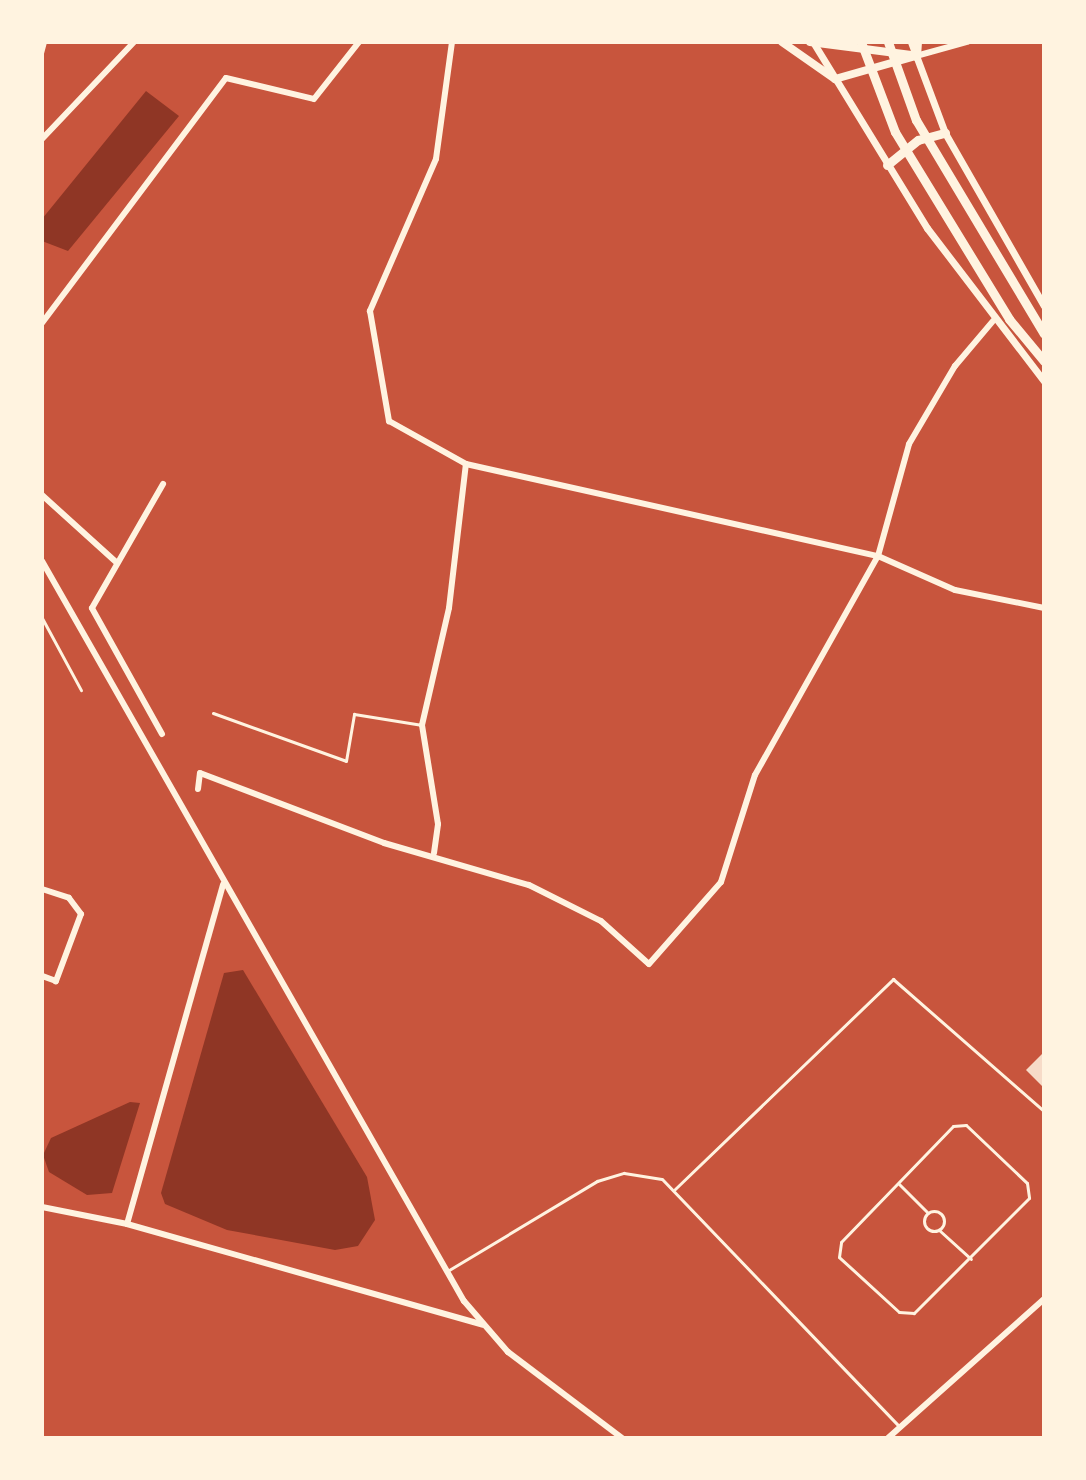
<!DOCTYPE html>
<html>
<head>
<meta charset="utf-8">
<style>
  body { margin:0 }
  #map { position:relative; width:1086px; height:1480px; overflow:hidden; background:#c8553d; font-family:Arial,sans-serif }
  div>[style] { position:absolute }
  .water>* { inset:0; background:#8f3625 }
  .building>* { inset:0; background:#f7dbc8 }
  .service>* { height:3px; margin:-1.5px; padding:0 1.5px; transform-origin:1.5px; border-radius:1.5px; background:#fff3e0 }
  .service>.ring { margin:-1.5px; padding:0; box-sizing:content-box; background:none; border:3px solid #fff3e0; border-radius:50% }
  .minor>* { height:6px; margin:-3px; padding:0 3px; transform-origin:3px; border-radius:3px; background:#fff3e0 }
  .tertiary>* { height:7px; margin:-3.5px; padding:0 3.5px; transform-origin:3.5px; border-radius:3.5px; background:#fff3e0 }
  .secondary>* { height:8px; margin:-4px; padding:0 4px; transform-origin:4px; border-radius:4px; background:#fff3e0 }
  .primary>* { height:9px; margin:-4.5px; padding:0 4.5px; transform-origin:4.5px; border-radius:4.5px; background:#fff3e0 }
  span { translate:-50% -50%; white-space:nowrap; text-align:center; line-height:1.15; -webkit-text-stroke:8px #fff3e0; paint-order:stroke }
  .frame { position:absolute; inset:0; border:44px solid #fff3e0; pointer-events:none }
</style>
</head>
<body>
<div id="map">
  <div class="water">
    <i style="clip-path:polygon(146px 91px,179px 116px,68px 251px,42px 241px,42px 219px)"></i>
    <i style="clip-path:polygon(243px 970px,367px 1177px,375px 1220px,358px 1246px,335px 1250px,227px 1230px,165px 1204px,161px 1193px,224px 973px)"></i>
    <i style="clip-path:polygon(130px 1102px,140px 1103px,112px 1193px,87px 1195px,49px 1172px,43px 1155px,51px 1138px)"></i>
  </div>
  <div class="building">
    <i style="clip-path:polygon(1044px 1052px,1044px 1088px,1026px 1070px)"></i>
  </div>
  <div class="service">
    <i style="left:42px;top:53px;width:11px;rotate:-75deg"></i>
    <i style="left:42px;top:618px;width:82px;rotate:61.6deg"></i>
    <i style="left:213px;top:713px;width:141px;rotate:19.8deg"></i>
    <i style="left:346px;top:761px;width:48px;rotate:-80.3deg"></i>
    <i style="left:354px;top:714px;width:69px;rotate:9.2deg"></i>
    <i style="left:966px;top:1125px;width:84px;rotate:43.6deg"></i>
    <i style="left:1027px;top:1183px;width:15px;rotate:82deg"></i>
    <i style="left:1029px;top:1198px;width:163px;rotate:135deg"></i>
    <i style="left:914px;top:1313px;width:15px;rotate:-176deg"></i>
    <i style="left:899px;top:1312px;width:81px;rotate:-137.5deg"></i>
    <i style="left:839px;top:1257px;width:15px;rotate:-82deg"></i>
    <i style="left:841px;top:1242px;width:161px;rotate:-46deg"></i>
    <i style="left:953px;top:1126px;width:13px;rotate:-4deg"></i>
    <i style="left:899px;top:1184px;width:40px;rotate:45deg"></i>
    <i style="left:675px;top:1189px;width:303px;rotate:-43.9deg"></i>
    <i style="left:893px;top:979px;width:201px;rotate:41.2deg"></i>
    <i class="ring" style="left:924px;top:1211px;width:17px;height:17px"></i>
    <i style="left:939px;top:1230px;width:43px;rotate:42.2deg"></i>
    <i style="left:449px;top:1270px;width:173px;rotate:-31deg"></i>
    <i style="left:597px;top:1181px;width:28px;rotate:-17deg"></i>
    <i style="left:624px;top:1173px;width:38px;rotate:9deg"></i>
    <i style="left:662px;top:1179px;width:342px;rotate:46.2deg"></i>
  </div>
  <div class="minor">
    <i style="left:452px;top:42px;width:118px;rotate:97.8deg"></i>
    <i style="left:436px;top:159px;width:166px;rotate:113.5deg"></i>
    <i style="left:370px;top:311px;width:112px;rotate:80.2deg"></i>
    <i style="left:389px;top:421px;width:88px;rotate:29.2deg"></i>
    <i style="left:466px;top:464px;width:422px;rotate:12.6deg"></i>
    <i style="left:878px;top:556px;width:84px;rotate:23.8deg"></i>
    <i style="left:955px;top:590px;width:91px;rotate:11.4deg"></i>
    <i style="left:916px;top:56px;width:53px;rotate:-15.4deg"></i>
    <i style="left:42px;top:139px;width:134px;rotate:-46.5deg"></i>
    <i style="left:42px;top:323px;width:306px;rotate:-53.1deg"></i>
    <i style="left:226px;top:78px;width:90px;rotate:13.4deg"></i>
    <i style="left:314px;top:99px;width:73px;rotate:-51.7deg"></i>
    <i style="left:42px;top:495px;width:101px;rotate:42.2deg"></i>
    <i style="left:42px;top:561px;width:852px;rotate:60.31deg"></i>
    <i style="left:464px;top:1301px;width:67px;rotate:49.2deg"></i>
    <i style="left:508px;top:1352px;width:143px;rotate:37deg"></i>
    <i style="left:162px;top:734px;width:144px;rotate:-119.1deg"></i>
    <i style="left:92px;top:608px;width:143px;rotate:-60.2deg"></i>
    <i style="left:198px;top:789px;width:16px;rotate:-83deg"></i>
    <i style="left:200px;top:773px;width:197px;rotate:20.8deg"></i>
    <i style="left:384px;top:843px;width:151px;rotate:16.2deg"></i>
    <i style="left:529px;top:885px;width:80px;rotate:26.6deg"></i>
    <i style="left:601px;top:921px;width:64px;rotate:41.9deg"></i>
    <i style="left:649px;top:964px;width:109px;rotate:-48.7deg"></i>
    <i style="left:721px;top:882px;width:112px;rotate:-72.4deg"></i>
    <i style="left:755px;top:775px;width:251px;rotate:-60.7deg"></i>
    <i style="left:878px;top:556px;width:116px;rotate:-74.5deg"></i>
    <i style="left:909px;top:444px;width:91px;rotate:-59.5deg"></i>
    <i style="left:955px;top:366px;width:59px;rotate:-49.8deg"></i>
    <i style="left:434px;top:853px;width:29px;rotate:-82deg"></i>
    <i style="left:438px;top:824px;width:100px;rotate:-99.2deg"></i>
    <i style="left:422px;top:725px;width:120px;rotate:-77deg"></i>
    <i style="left:449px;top:608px;width:145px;rotate:-83.3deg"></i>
    <i style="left:42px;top:889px;width:28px;rotate:18deg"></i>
    <i style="left:69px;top:898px;width:20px;rotate:53deg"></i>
    <i style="left:81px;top:914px;width:72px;rotate:110.5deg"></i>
    <i style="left:56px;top:981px;width:15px;rotate:-160deg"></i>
    <i style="left:42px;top:1207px;width:87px;rotate:11.3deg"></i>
    <i style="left:127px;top:1224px;width:370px;rotate:15.8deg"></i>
    <i style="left:127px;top:1224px;width:353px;rotate:-74.2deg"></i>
    <i style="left:888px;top:1438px;width:209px;rotate:-41.7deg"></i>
  </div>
  <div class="tertiary">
    <i style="left:813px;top:42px;width:218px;rotate:58.5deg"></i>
    <i style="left:927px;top:228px;width:193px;rotate:52.6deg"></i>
    <i style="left:911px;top:42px;width:97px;rotate:69.5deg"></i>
    <i style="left:945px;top:133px;width:199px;rotate:60.2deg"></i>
  </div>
  <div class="secondary">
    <i style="left:782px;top:42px;width:65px;rotate:34.9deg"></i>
    <i style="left:835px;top:79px;width:84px;rotate:-15.9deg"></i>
    <i style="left:810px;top:42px;width:102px;rotate:7.3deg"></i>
  </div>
  <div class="primary">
    <i style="left:861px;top:42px;width:96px;rotate:69.3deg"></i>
    <i style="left:895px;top:132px;width:219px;rotate:58.6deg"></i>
    <i style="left:1009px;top:319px;width:55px;rotate:50.2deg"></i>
    <i style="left:888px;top:42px;width:83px;rotate:70.3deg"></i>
    <i style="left:916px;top:120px;width:249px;rotate:59.1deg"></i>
    <i style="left:916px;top:56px;width:14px;rotate:-86deg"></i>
    <i style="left:887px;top:165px;width:40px;rotate:-39deg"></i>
    <i style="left:918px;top:140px;width:28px;rotate:-15deg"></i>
  </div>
  <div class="frame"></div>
</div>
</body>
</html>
